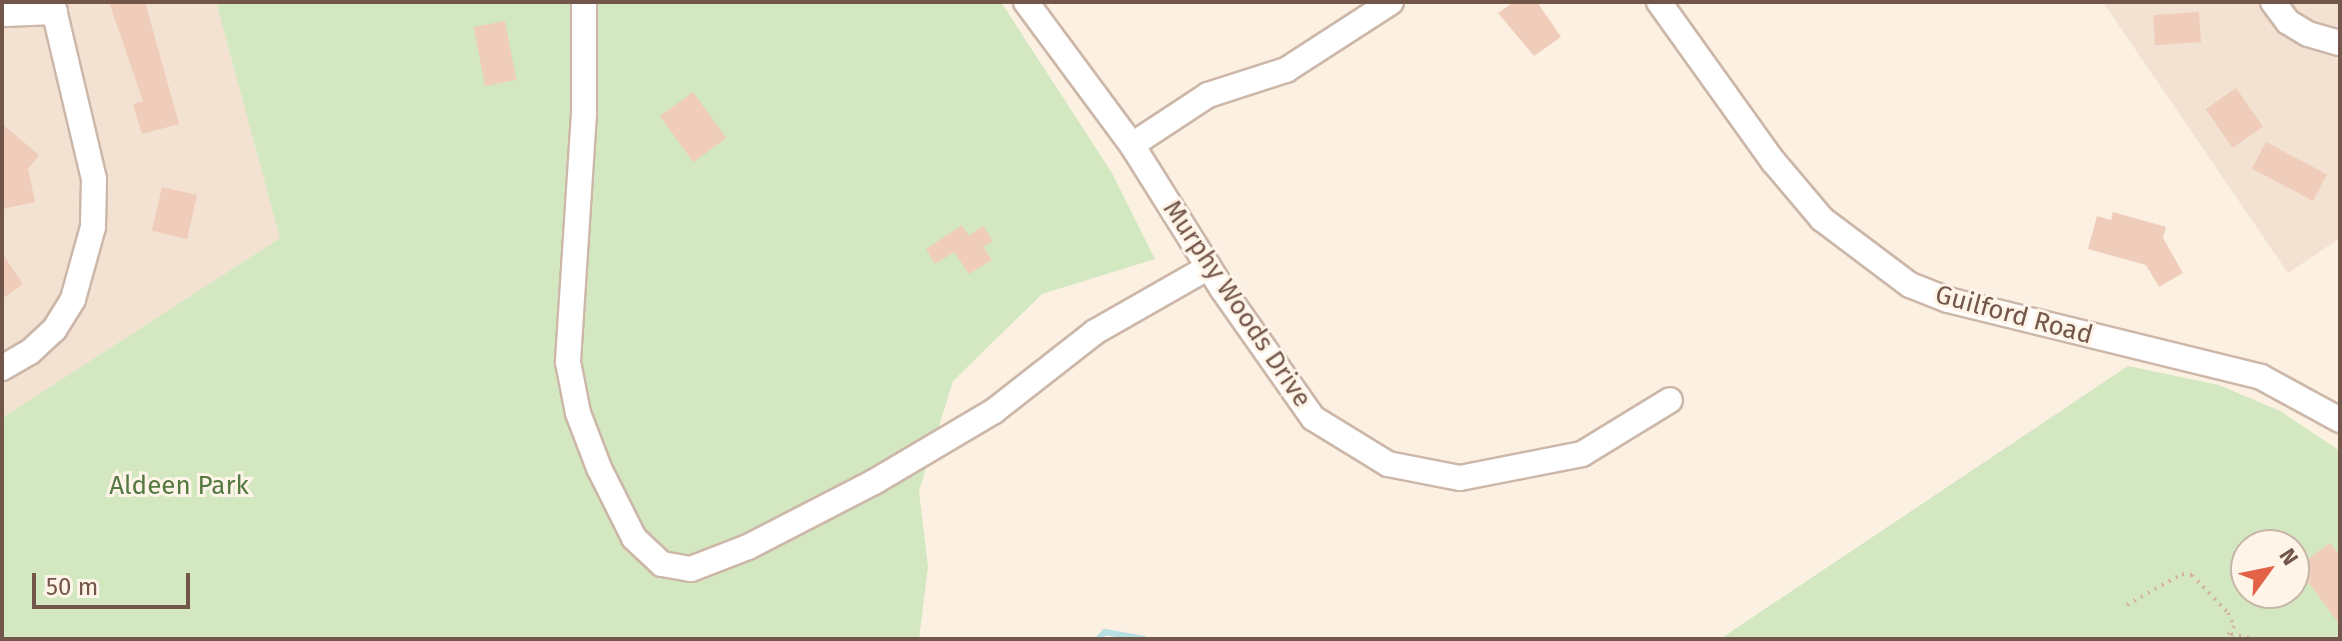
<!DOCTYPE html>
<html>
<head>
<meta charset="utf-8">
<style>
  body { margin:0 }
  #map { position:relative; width:2342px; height:641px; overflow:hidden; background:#fbf0e2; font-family:"Fira Sans",sans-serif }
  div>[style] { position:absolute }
  .residential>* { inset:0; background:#f3e1d1 }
  .green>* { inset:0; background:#d3e8c1 }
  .stream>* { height:6px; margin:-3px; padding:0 3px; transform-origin:3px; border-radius:3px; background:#b7e0e4 }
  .building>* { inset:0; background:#f0cdba; transform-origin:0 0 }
  .path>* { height:4px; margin-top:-2px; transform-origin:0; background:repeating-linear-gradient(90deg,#d5b09e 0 2px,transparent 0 8px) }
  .roads { filter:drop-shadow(2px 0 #ccb7a9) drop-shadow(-2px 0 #ccb7a9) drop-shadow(0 2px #ccb7a9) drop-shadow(0 -2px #ccb7a9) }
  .minor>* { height:24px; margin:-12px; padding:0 12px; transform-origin:12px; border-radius:12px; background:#fff }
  span { translate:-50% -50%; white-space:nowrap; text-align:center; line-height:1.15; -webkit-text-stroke:6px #fff4e8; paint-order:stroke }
  .street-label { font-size:26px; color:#725649 }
  .park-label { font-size:26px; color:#547842 }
  .frame { position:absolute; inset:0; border:4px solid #725649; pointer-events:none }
  .north { position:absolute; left:2230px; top:529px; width:80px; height:80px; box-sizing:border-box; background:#fff4e8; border:2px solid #c7b5a8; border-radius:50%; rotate:57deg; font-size:22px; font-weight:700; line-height:32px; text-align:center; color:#725649 }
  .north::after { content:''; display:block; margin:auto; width:28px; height:36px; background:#e36349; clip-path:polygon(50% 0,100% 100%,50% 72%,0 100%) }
  .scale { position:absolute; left:32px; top:573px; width:158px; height:36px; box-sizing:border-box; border:4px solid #725649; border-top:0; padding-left:10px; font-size:24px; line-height:28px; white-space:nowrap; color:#725649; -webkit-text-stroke:6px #fff4e8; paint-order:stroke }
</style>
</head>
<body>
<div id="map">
  <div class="residential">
    <i style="clip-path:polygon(2px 2px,216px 2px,280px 238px,2px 418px)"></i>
    <i style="clip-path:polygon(2103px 2px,2340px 2px,2340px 238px,2288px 273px)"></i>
  </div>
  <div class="green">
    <i style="clip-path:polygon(216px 2px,1001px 2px,1112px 173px,1155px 259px,1042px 294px,953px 381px,919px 491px,928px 567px,919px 639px,2px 639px,2px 418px,280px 238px)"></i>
    <i style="clip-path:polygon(evenodd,2128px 366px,2219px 385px,2280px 411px,2340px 451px,2340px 639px,1720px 639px,2128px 366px,2246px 545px,2294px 545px,2294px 593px,2246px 593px,2246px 545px)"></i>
  </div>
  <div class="stream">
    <i style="left:1098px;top:639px;width:10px;rotate:-45deg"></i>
    <i style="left:1105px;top:632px;width:40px;rotate:10deg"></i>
  </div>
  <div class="building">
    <i style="clip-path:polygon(109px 2px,145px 2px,179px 124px,142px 134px,133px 104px,143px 101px)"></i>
    <i style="clip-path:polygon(1514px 2px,1537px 2px,1561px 37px,1534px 56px,1498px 13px)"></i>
    <i style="left:2199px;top:12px;width:30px;height:46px;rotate:86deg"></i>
    <i style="left:505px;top:21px;width:60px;height:32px;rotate:79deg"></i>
    <i style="left:2236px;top:88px;width:47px;height:37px;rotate:55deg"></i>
    <i style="left:693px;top:92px;width:57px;height:41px;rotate:54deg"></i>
    <i style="clip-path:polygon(2px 124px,39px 155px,28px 169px,35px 202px,2px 209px)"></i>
    <i style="left:2266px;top:142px;width:69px;height:30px;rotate:28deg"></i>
    <i style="left:162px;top:187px;width:36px;height:45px;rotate:13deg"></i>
    <i style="clip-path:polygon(2113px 212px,2166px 227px,2163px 238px,2183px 273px,2159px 287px,2146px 265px,2088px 249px,2097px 216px,2111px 220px)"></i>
    <i style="clip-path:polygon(962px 225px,969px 236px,983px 226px,993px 241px,983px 247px,992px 260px,969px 274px,954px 252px,935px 264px,926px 249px)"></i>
    <i style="clip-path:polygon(2px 253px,23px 284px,2px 299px)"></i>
    <i style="clip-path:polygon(2330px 543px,2340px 556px,2340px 625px,2297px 567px)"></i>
  </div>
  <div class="path">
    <i style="left:2127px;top:605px;width:63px;rotate:-29.4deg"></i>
    <i style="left:2182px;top:574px;width:10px;rotate:6deg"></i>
    <i style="left:2192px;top:575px;width:52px;rotate:46.5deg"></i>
    <i style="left:2228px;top:613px;width:14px;rotate:65deg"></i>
    <i style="left:2234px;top:626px;width:15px;rotate:122deg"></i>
    <i style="left:2231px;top:634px;width:24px;rotate:12deg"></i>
  </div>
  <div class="roads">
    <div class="minor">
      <i style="left:584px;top:2px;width:111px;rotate:90deg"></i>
      <i style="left:584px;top:113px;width:250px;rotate:93.7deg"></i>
      <i style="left:568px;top:362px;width:52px;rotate:78.9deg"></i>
      <i style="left:578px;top:413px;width:59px;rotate:69.1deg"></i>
      <i style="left:599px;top:468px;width:78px;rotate:63.4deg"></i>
      <i style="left:634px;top:538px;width:38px;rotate:43deg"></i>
      <i style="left:662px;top:564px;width:29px;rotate:10deg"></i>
      <i style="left:691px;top:569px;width:61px;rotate:-21.1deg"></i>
      <i style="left:748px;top:547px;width:142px;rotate:-27.3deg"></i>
      <i style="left:874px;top:482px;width:139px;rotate:-30.6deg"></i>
      <i style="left:994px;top:411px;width:128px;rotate:-38deg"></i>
      <i style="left:1095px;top:332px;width:131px;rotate:-29.7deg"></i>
      <i style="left:1026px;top:2px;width:178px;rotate:53.5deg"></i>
      <i style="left:1132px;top:145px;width:171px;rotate:57.9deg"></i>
      <i style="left:1223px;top:290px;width:156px;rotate:54.9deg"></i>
      <i style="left:1313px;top:418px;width:88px;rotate:31.5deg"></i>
      <i style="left:1388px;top:464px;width:73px;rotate:11deg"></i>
      <i style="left:1460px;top:478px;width:124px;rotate:-11.1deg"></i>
      <i style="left:1582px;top:454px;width:103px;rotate:-31.5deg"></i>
      <i style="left:1659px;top:2px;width:196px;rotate:54.4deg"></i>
      <i style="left:1773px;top:161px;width:76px;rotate:49.8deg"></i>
      <i style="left:1822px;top:219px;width:110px;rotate:36.9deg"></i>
      <i style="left:1910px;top:285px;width:41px;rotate:21.5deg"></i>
      <i style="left:1948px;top:300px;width:322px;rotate:13.8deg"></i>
      <i style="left:2261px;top:377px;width:90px;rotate:28.6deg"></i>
      <i style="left:2273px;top:2px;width:25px;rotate:53deg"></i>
      <i style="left:2288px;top:22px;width:23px;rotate:31deg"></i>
      <i style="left:2308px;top:34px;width:33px;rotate:16deg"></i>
      <i style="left:2px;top:14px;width:53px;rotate:-2.2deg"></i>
      <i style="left:1132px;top:145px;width:91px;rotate:-33.3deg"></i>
      <i style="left:1208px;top:95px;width:82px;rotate:-17.8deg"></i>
      <i style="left:1286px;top:70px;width:125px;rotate:-32.9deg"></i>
      <i style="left:2px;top:368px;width:32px;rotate:-30deg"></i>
      <i style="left:30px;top:352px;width:33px;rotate:-43deg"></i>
      <i style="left:54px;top:330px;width:36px;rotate:-58deg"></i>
      <i style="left:73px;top:299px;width:75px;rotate:-74.5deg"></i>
      <i style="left:93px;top:227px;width:48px;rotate:-88.8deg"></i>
      <i style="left:94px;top:179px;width:182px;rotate:-103.3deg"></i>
    </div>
  </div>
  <div class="street-label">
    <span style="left:1237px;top:304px;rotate:56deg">Murphy Woods Drive</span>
    <span style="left:2014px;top:315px;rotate:15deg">Guilford Road</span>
  </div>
  <div class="park-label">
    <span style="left:179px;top:486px">Aldeen Park</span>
  </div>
  <div class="frame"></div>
  <div class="north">N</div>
  <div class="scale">50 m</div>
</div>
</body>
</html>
